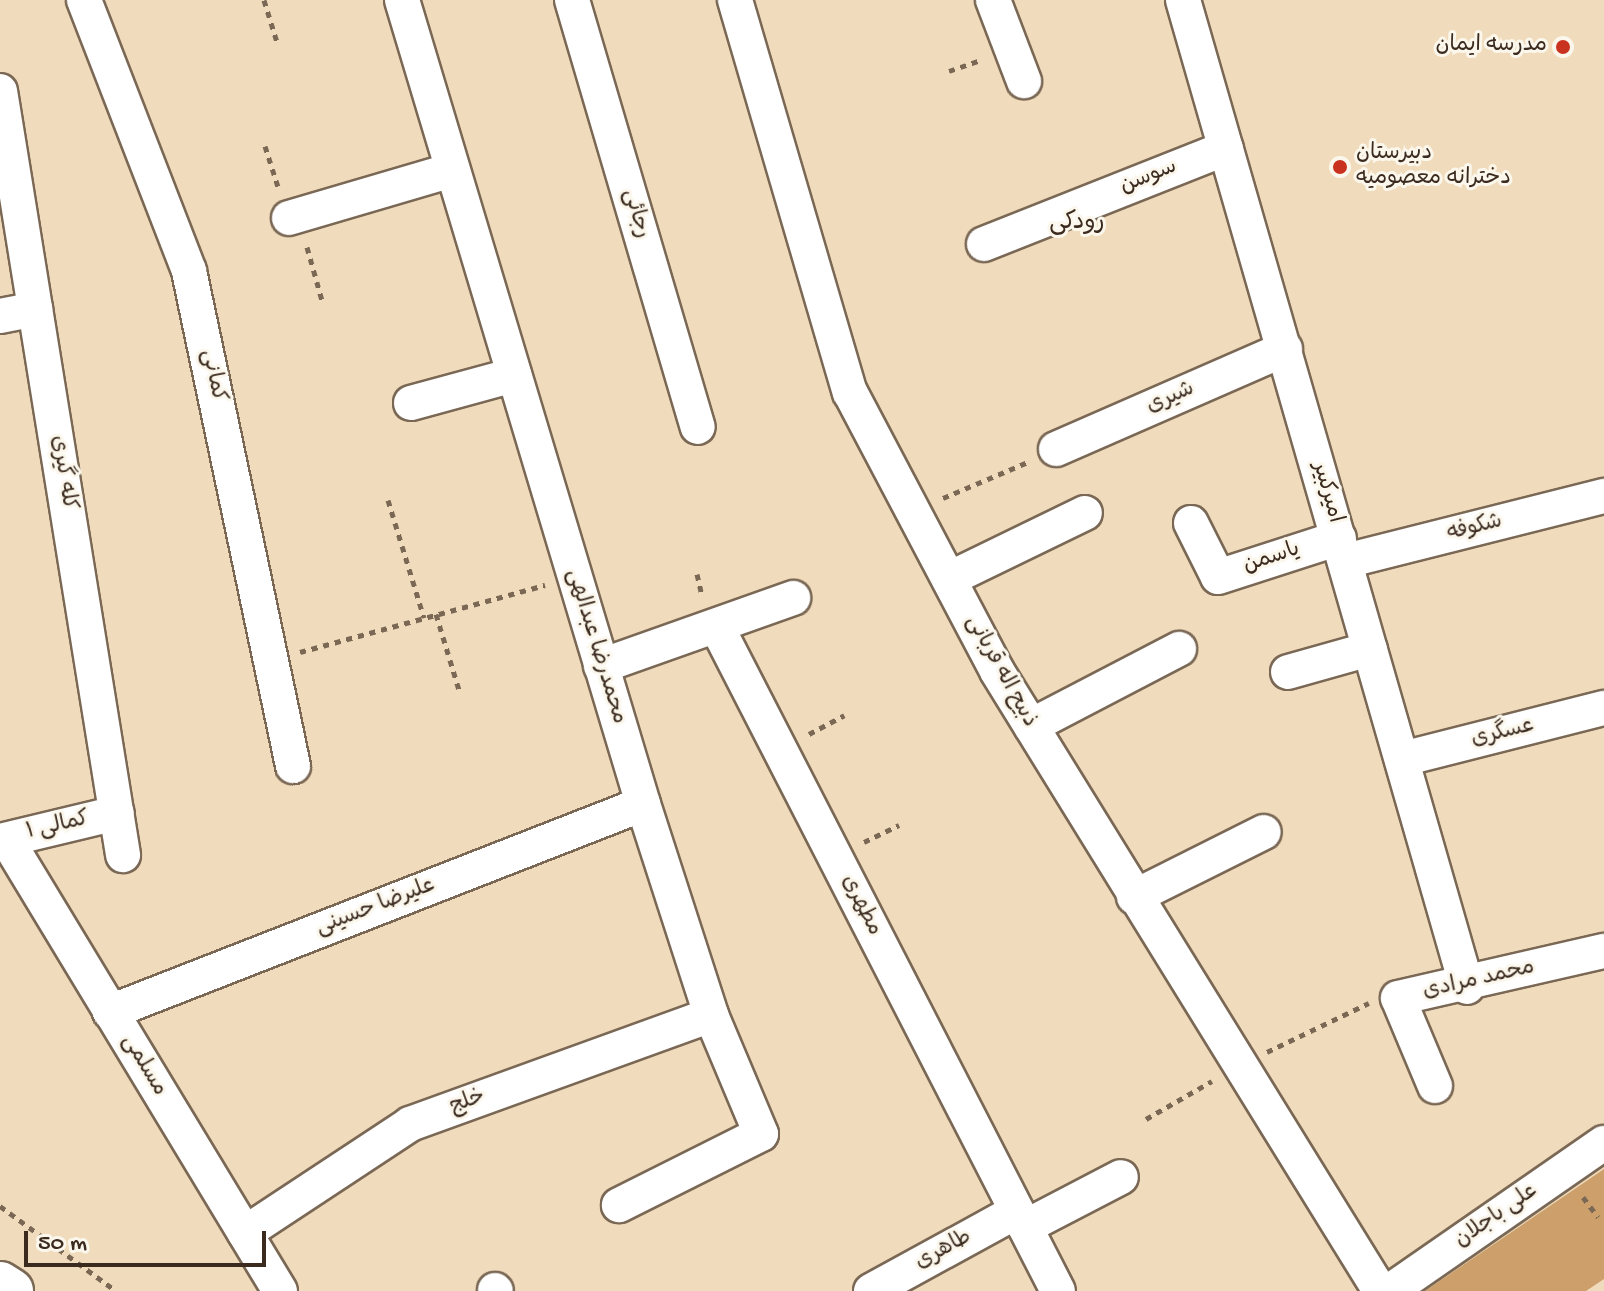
<!DOCTYPE html>
<html>
<head>
<meta charset="utf-8">
<style>
  body { margin:0 }
  #map { position:relative; width:1604px; height:1291px; overflow:hidden; background:#f0dcbc; font-family:"Gochi Hand","Playpen Sans Arabic",sans-serif }
  div>[style] { position:absolute }
  .building>* { inset:0; background:#cc9f6b }
  .path>* { height:5px; margin-top:-2.5px; transform-origin:0; background:repeating-linear-gradient(90deg,#7a6855 0 6px,transparent 0 12px) }
  .roads { filter:drop-shadow(2px 0 #7a6855) drop-shadow(-2px 0 #7a6855) drop-shadow(0 2px #7a6855) drop-shadow(0 -2px #7a6855) }
  .minor>* { height:34px; margin:-17px; padding:0 17px; transform-origin:17px; border-radius:17px; background:#fff }
  .highway>* { height:44px; margin:-22px; padding:0 22px; transform-origin:22px; border-radius:22px; background:#fff }
  .dots>* { width:22px; height:22px; translate:-50% -50%; box-sizing:border-box; border:4px solid #fbf7ec; border-radius:50% }
  span { translate:-50% -50%; white-space:nowrap; text-align:center; line-height:1.15; -webkit-text-stroke:6px #fbf7ec; paint-order:stroke }
  .poi-label { font-size:22px; color:#3b2a1e }
  .right { translate:-100% -50%; text-align:right }
  .left { translate:0 -50%; text-align:left }
  .street-label { font-size:22px; color:#3b2a1e }
  .neighbourhood-label { font-size:24px; color:#3b2a1e }
  .scale { position:absolute; left:24px; top:1231px; width:242px; height:36px; box-sizing:border-box; border:4px solid #3b2a1e; border-top:0; padding-left:10px; font-size:24px; line-height:28px; white-space:nowrap; color:#3b2a1e; -webkit-text-stroke:6px #fbf7ec; paint-order:stroke }
</style>
</head>
<body>
<div id="map">
  <div class="building">
    <i style="clip-path:polygon(1604px 1169px,1604px 1279px,1586px 1291px,1425px 1291px)"></i>
  </div>
  <div class="path">
    <i style="left:264px;top:0;width:44px;rotate:72.8deg"></i>
    <i style="left:949px;top:71px;width:34px;rotate:-19deg"></i>
    <i style="left:265px;top:146px;width:46px;rotate:72.3deg"></i>
    <i style="left:307px;top:247px;width:59px;rotate:74.3deg"></i>
    <i style="left:943px;top:498px;width:95px;rotate:-23deg"></i>
    <i style="left:388px;top:500px;width:123px;rotate:73deg"></i>
    <i style="left:697px;top:574px;width:22px;rotate:77deg"></i>
    <i style="left:436px;top:614px;width:83px;rotate:73.1deg"></i>
    <i style="left:300px;top:652px;width:254px;rotate:-15.3deg"></i>
    <i style="left:809px;top:734px;width:40px;rotate:-28deg"></i>
    <i style="left:864px;top:842px;width:39px;rotate:-26deg"></i>
    <i style="left:1267px;top:1052px;width:113px;rotate:-25.7deg"></i>
    <i style="left:1146px;top:1119px;width:76px;rotate:-29.9deg"></i>
    <i style="left:1583px;top:1197px;width:25px;rotate:53deg"></i>
    <i style="left:0;top:1206px;width:144px;rotate:36.2deg"></i>
  </div>
  <div class="roads">
    <div class="minor">
      <i style="left:84px;top:0;width:291px;rotate:68.8deg"></i>
      <i style="left:189px;top:271px;width:506px;rotate:78.13deg"></i>
      <i style="left:402px;top:0;width:839px;rotate:73.31deg"></i>
      <i style="left:643px;top:804px;width:222px;rotate:72.1deg"></i>
      <i style="left:711px;top:1015px;width:129px;rotate:67.2deg"></i>
      <i style="left:761px;top:1134px;width:159px;rotate:153.4deg"></i>
      <i style="left:572px;top:0;width:445px;rotate:73.6deg"></i>
      <i style="left:735px;top:0;width:409px;rotate:73.7deg"></i>
      <i style="left:850px;top:392px;width:315px;rotate:62.2deg"></i>
      <i style="left:997px;top:671px;width:729px;rotate:58.29deg"></i>
      <i style="left:993px;top:0;width:87px;rotate:69.1deg"></i>
      <i style="left:1183px;top:0;width:1027px;rotate:73.95deg"></i>
      <i style="left:0;top:91px;width:774px;rotate:80.85deg"></i>
      <i style="left:289px;top:218px;width:170px;rotate:-16.4deg"></i>
      <i style="left:984px;top:244px;width:260px;rotate:-21.6deg"></i>
      <i style="left:0;top:316px;width:36px;rotate:-11deg"></i>
      <i style="left:411px;top:403px;width:107px;rotate:-15.2deg"></i>
      <i style="left:1056px;top:449px;width:250px;rotate:-23.6deg"></i>
      <i style="left:1191px;top:523px;width:60px;rotate:63.4deg"></i>
      <i style="left:1218px;top:577px;width:127px;rotate:-17.9deg"></i>
      <i style="left:1345px;top:561px;width:267px;rotate:-14.1deg"></i>
      <i style="left:949px;top:579px;width:151px;rotate:-25.9deg"></i>
      <i style="left:718px;top:629px;width:744px;rotate:62.82deg"></i>
      <i style="left:601px;top:666px;width:204px;rotate:-19.5deg"></i>
      <i style="left:1288px;top:672px;width:85px;rotate:-15.7deg"></i>
      <i style="left:1031px;top:726px;width:167px;rotate:-27.5deg"></i>
      <i style="left:1402px;top:759px;width:208px;rotate:-14.2deg"></i>
      <i style="left:7px;top:840px;width:527px;rotate:58.81deg"></i>
      <i style="left:0;top:841px;width:120px;rotate:-13.5deg"></i>
      <i style="left:1134px;top:897px;width:145px;rotate:-26.6deg"></i>
      <i style="left:110px;top:1012px;width:572px;rotate:-21.32deg"></i>
      <i style="left:1435px;top:1086px;width:95px;rotate:-112.8deg"></i>
      <i style="left:1398px;top:998px;width:211px;rotate:-12.9deg"></i>
      <i style="left:1025px;top:1227px;width:108px;rotate:-27.5deg"></i>
      <i style="left:245px;top:1233px;width:198px;rotate:-33.4deg"></i>
      <i style="left:410px;top:1124px;width:320px;rotate:-19.9deg"></i>
      <i style="left:495px;top:1290px;width:1px;rotate:45deg"></i>
      <i style="left:871px;top:1291px;width:166px;rotate:-28.7deg"></i>
      <i style="left:1390px;top:1291px;width:260px;rotate:-34.7deg"></i>
    </div>
    <div class="highway">
      <i style="left:0;top:1284px;width:13px;rotate:32deg"></i>
    </div>
  </div>
  <div class="dots">
    <i style="left:1563px;top:47px;background:#c8321e"></i>
    <i style="left:1340px;top:167px;background:#c8321e"></i>
  </div>
  <div class="poi-label">
    <span class="right" style="left:1547px;top:47px">مدرسه ایمان</span>
    <span class="left" style="left:1356px;top:167px">دبیرستان<br>دخترانه معصومیه</span>
  </div>
  <div class="street-label">
    <span style="left:1149px;top:178px;rotate:-22deg">سوسن</span>
    <span style="left:635px;top:214px;rotate:74deg">رجائی</span>
    <span style="left:212px;top:376px;rotate:78deg">کمانی</span>
    <span style="left:1171px;top:399px;rotate:-24deg">شیری</span>
    <span style="left:62px;top:473px;rotate:81deg">کله گیری</span>
    <span style="left:1326px;top:493px;rotate:74deg">امیرکبیر</span>
    <span style="left:1475px;top:529px;rotate:-14deg">شکوفه</span>
    <span style="left:1272px;top:559px;rotate:-18deg">یاسمن</span>
    <span style="left:595px;top:647px;rotate:73deg">محمدرضا عبدالهی</span>
    <span style="left:1000px;top:672px;rotate:61deg">ذبیح اله قربانی</span>
    <span style="left:1503px;top:734px;rotate:-14deg">عسگری</span>
    <span style="left:58px;top:827px;rotate:-13deg">کمالی ۱</span>
    <span style="left:860px;top:906px;rotate:63deg">مطهری</span>
    <span style="left:376px;top:908px;rotate:-21deg">علیرضا حسینی</span>
    <span style="left:1479px;top:981px;rotate:-13deg">محمد مرادی</span>
    <span style="left:143px;top:1066px;rotate:59deg">مسلمی</span>
    <span style="left:468px;top:1103px;rotate:-20deg">خلج</span>
    <span style="left:1497px;top:1217px;rotate:-35deg">علی باجلان</span>
    <span style="left:944px;top:1251px;rotate:-29deg">طاهری</span>
  </div>
  <div class="neighbourhood-label">
    <span style="left:1077px;top:224px">رودکی</span>
  </div>
  <div class="scale">50 m</div>
</div>
</body>
</html>
